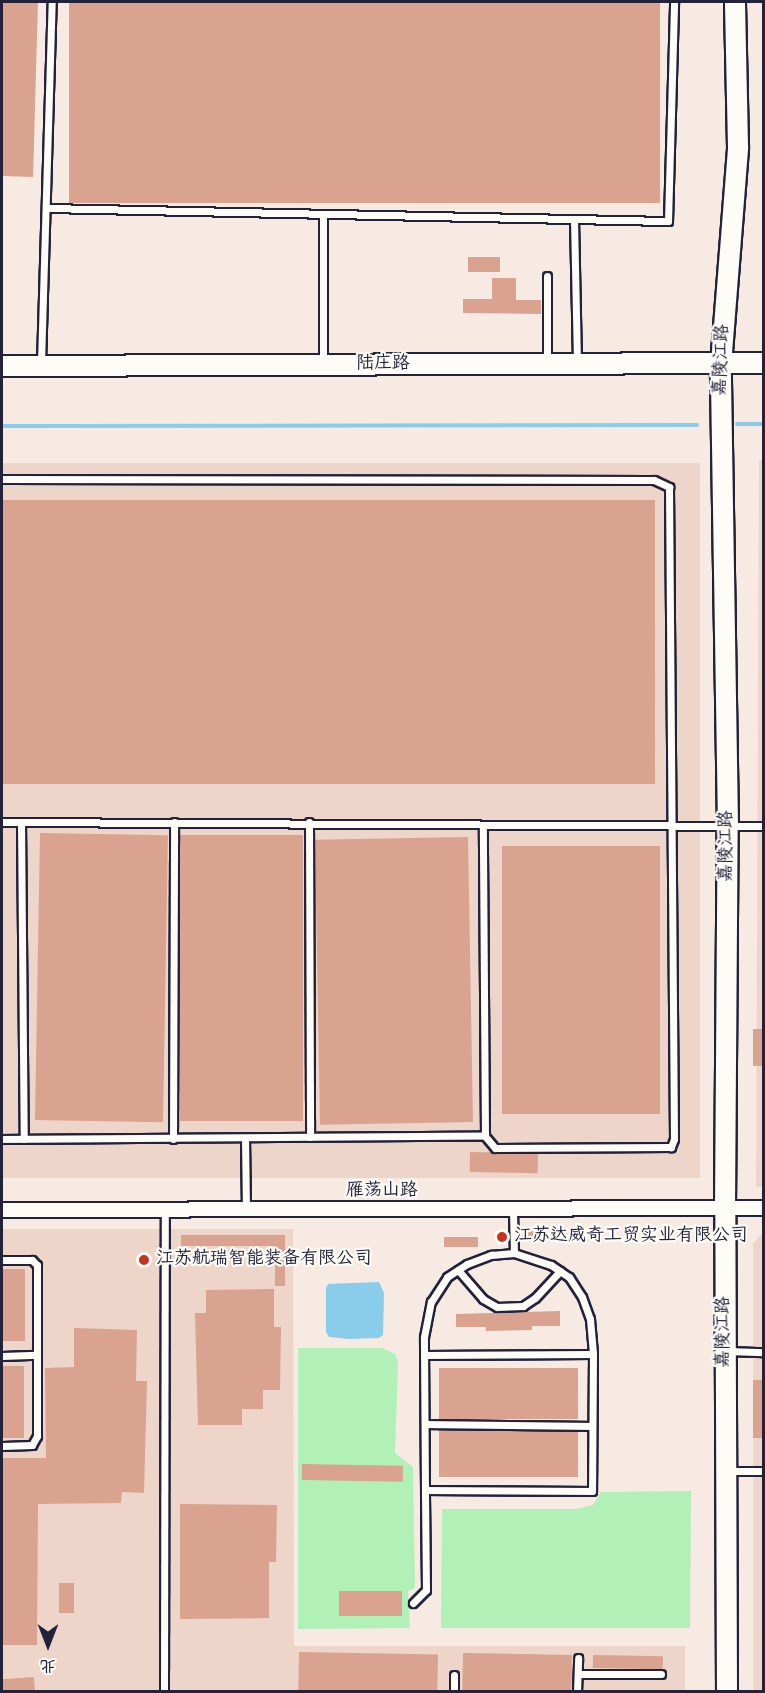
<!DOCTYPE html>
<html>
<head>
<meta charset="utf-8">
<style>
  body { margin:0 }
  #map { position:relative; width:765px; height:1693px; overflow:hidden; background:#f6eae2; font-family:"Gochi Hand","LXGW WenKai TC",sans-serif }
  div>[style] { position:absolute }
  .built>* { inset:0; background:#edd5c9; transform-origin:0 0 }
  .green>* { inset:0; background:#b1f1b8 }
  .water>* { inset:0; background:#89cdeb }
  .stream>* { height:4px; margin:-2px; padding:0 2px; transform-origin:2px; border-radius:2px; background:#89cdeb }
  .building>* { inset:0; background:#d9a38f; transform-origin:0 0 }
  .roads { filter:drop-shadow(2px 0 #22223b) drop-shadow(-2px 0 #22223b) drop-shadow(0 2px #22223b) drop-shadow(0 -2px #22223b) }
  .lane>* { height:7px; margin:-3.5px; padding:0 3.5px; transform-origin:3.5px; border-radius:3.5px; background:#fdfcf7 }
  .street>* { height:14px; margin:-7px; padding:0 7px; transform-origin:7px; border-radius:7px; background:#fdfcf7 }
  .secondary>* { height:20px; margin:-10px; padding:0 10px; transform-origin:10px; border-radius:10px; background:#fdfcf7 }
  .dots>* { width:16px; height:16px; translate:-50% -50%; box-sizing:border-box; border:3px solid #fdfcf7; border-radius:50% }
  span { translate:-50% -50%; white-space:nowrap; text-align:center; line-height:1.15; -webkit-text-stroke:4.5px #fdfcf7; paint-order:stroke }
  .street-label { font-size:18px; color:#22223b }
  .poi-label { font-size:18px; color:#22223b }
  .left { translate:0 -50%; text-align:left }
  .frame { position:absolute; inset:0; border:3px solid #22223b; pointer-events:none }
  .north { position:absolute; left:18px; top:1615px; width:60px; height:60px; -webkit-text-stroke:4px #fdfcf7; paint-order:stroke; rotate:180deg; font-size:16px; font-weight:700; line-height:24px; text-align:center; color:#22223b }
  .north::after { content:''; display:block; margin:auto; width:21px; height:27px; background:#22223b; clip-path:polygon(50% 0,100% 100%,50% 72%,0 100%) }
</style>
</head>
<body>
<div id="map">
  <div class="built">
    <i style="clip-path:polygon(759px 460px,763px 460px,764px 1187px,756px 1187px)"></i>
    <i style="left:2px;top:463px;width:698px;height:715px"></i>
    <i style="clip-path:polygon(2px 1229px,293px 1229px,294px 1646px,685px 1646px,685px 1691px,2px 1691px)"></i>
    <i style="clip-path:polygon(760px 1235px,763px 1235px,763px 1692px,753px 1691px,753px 1244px)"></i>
  </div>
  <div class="green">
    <i style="clip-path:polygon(298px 1348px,382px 1348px,395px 1354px,398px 1363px,395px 1453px,413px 1467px,415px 1588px,408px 1591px,410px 1628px,298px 1629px)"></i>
    <i style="clip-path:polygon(691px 1491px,690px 1628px,441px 1628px,442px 1509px,577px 1509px,593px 1505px,601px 1492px)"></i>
  </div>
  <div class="water">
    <i style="clip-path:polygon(379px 1282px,384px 1293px,383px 1335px,379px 1338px,349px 1339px,329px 1337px,326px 1332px,326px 1288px,328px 1284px)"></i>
  </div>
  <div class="stream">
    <i style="left:737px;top:424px;width:27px"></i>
    <i style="left:2px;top:426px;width:695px;rotate:-0.08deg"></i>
  </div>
  <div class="building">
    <i style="clip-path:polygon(2px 2px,38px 2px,33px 177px,2px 176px)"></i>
    <i style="left:69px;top:2px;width:591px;height:201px"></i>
    <i style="left:468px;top:257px;width:32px;height:15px"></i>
    <i style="clip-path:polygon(492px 278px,516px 278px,516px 300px,541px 300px,541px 314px,463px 313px,463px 299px,492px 299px)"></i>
    <i style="left:655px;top:500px;width:284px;height:653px;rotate:90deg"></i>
    <i style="left:40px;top:833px;width:128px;height:287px;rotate:1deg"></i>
    <i style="left:180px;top:835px;width:123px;height:286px"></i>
    <i style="left:468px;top:837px;width:285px;height:153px;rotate:89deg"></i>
    <i style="left:502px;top:846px;width:158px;height:268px"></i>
    <i style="left:753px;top:1029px;width:11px;height:37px"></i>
    <i style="left:470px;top:1152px;width:68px;height:20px;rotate:1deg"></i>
    <i style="left:520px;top:1230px;width:19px;height:10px"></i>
    <i style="clip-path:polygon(181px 1235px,285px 1235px,285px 1286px,275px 1286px,275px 1246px,181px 1246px)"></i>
    <i style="left:444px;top:1237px;width:34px;height:10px"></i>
    <i style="left:2px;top:1269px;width:23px;height:72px"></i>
    <i style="clip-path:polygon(274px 1289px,274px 1327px,281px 1327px,280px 1390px,263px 1390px,263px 1409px,242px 1409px,242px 1425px,198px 1425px,195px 1313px,206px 1313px,206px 1290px)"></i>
    <i style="clip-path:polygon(560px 1311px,560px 1326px,532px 1326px,532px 1330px,486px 1331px,486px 1327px,456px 1327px,456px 1314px)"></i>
    <i style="clip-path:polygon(74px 1328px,137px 1330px,136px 1381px,147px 1381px,144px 1493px,122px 1492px,121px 1503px,38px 1504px,37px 1645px,2px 1645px,2px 1458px,46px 1458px,45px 1368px,74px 1367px)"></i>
    <i style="left:2px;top:1366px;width:22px;height:72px"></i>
    <i style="left:439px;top:1368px;width:139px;height:51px"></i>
    <i style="left:753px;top:1380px;width:11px;height:58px"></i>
    <i style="left:439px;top:1430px;width:139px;height:47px"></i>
    <i style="left:302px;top:1464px;width:101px;height:16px;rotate:1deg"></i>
    <i style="clip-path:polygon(180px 1504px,277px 1505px,276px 1562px,269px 1562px,269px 1618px,180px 1619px)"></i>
    <i style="left:59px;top:1583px;width:15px;height:30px"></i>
    <i style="left:339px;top:1591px;width:63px;height:25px"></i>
    <i style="left:299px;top:1652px;width:139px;height:40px;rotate:1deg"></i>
    <i style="left:463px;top:1653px;width:109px;height:39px;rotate:1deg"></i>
    <i style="left:593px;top:1655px;width:70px;height:13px;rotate:1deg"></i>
    <i style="left:34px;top:1677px;width:15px;height:32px;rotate:86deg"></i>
  </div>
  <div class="roads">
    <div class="lane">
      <i style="left:46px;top:208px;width:622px;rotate:1.2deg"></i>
      <i style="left:668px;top:221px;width:219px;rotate:-88.4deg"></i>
      <i style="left:323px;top:214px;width:150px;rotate:90deg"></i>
      <i style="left:574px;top:219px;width:142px;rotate:88.8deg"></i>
      <i style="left:547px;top:276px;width:86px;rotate:90deg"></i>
      <i style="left:41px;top:363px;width:361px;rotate:-88.3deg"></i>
      <i style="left:2px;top:479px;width:652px;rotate:0.09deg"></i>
      <i style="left:654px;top:480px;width:17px;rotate:25deg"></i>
      <i style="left:669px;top:487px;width:652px;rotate:89.56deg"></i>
      <i style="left:674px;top:1139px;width:9px;rotate:111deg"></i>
      <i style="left:671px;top:1147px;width:176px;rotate:179.7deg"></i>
      <i style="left:495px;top:1148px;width:16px;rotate:-130deg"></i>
      <i style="left:485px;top:1136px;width:311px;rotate:-90.4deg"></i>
      <i style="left:2px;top:822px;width:762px;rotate:0.3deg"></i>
      <i style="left:21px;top:822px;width:317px;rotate:89.5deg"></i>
      <i style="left:309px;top:822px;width:315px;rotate:89.8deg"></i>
      <i style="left:245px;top:1138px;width:72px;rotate:89.2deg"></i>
      <i style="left:2px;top:1139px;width:483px;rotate:-0.4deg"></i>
      <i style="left:173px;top:1139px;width:317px;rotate:-89.8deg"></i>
      <i style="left:513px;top:1210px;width:43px;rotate:88.7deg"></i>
      <i style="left:2px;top:1260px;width:30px"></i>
      <i style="left:32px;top:1260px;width:7px;rotate:45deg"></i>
      <i style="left:37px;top:1265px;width:171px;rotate:90deg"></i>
      <i style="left:37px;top:1436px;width:10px;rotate:119deg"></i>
      <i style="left:32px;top:1445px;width:30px;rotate:178deg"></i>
      <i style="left:458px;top:1270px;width:38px;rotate:49deg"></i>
      <i style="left:483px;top:1299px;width:16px;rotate:30deg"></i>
      <i style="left:497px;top:1307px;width:26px;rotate:-2deg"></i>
      <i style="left:523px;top:1306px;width:14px;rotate:-34deg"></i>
      <i style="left:535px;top:1298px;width:37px;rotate:-47deg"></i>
      <i style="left:727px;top:1351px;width:37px;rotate:2deg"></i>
      <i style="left:424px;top:1355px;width:169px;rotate:-0.3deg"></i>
      <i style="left:2px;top:1356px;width:35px;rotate:-2deg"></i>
      <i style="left:425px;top:1424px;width:167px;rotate:0.7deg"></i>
      <i style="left:727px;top:1471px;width:37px"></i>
      <i style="left:413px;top:1603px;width:18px;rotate:-45deg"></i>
      <i style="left:426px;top:1590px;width:100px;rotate:-90.6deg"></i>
      <i style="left:425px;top:1490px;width:153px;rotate:-90.4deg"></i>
      <i style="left:424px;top:1337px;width:36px;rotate:-79deg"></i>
      <i style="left:431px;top:1302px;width:30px;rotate:-57deg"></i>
      <i style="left:447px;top:1277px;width:24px;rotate:-33deg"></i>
      <i style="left:467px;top:1264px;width:26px;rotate:-21deg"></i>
      <i style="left:491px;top:1255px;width:23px;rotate:-5deg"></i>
      <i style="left:514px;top:1253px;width:39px;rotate:18deg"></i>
      <i style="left:551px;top:1265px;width:22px;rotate:34deg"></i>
      <i style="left:569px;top:1277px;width:24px;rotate:57deg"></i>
      <i style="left:582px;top:1297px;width:23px;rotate:70deg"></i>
      <i style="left:590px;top:1319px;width:35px;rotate:85deg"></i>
      <i style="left:593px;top:1354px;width:137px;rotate:90.4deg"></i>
      <i style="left:592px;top:1491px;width:167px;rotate:-179.7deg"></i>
      <i style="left:578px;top:1674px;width:83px"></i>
      <i style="left:454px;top:1675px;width:17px;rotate:90deg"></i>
      <i style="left:164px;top:1692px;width:482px;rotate:-89.9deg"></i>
      <i style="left:577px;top:1692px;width:34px;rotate:-88deg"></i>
    </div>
    <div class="street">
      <i style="left:2px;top:1210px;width:762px;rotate:-0.15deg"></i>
    </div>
    <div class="secondary">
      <i style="left:2px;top:366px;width:762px;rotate:-0.23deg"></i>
      <i style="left:727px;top:1692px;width:484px;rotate:-90.2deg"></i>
      <i style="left:725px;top:1208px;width:382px;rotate:-89.6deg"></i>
      <i style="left:728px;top:826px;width:461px;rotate:-90.9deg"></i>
      <i style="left:721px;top:365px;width:219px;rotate:-85.5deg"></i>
      <i style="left:738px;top:147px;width:145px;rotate:-91.2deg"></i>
    </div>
  </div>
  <div class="dots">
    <i style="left:502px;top:1237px;background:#c8321e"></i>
    <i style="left:144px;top:1260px;background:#c8321e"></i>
  </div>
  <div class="street-label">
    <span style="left:723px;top:360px;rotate:-88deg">嘉陵江路</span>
    <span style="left:383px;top:365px">陆庄路</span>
    <span style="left:728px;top:846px;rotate:-90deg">嘉陵江路</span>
    <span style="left:382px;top:1192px">雁荡山路</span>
    <span style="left:725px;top:1332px;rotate:-90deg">嘉陵江路</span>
  </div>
  <div class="poi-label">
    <span class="left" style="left:514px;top:1237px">江苏达威奇工贸实业有限公司</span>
    <span class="left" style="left:156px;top:1260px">江苏航瑞智能装备有限公司</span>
  </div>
  <div class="frame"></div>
  <div class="north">北</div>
</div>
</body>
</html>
